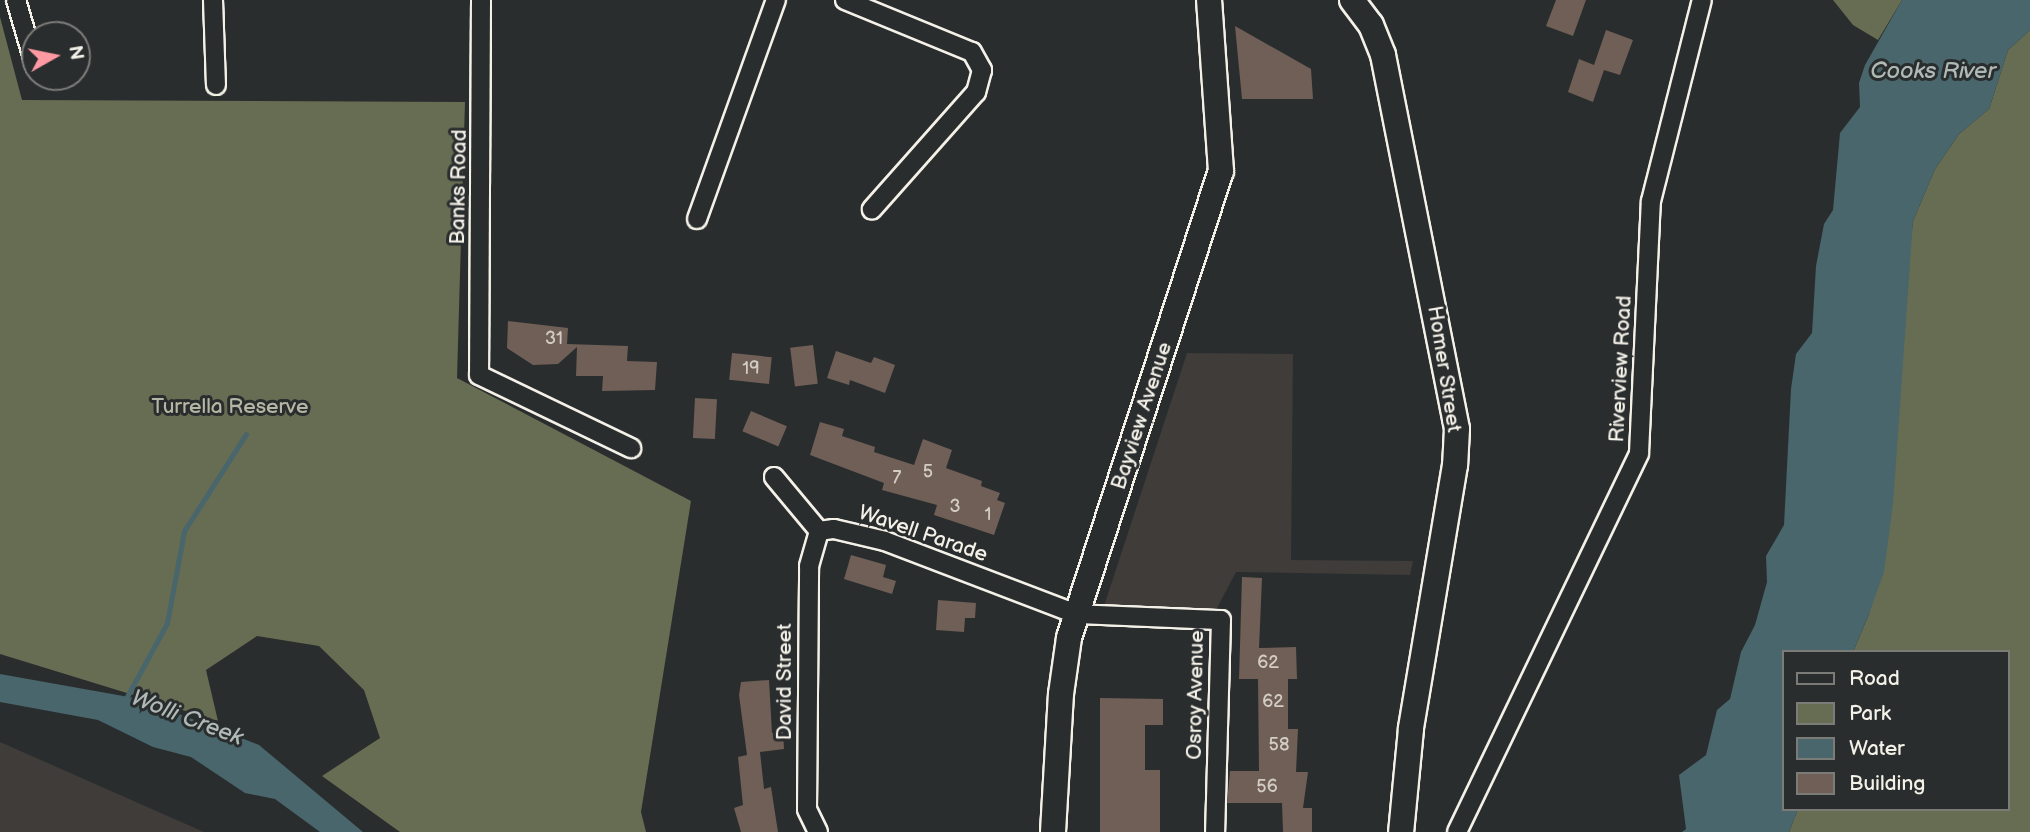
<!DOCTYPE html>
<html>
<head>
<meta charset="utf-8">
<style>
  body { margin:0 }
  #map { position:relative; width:2030px; height:832px; overflow:hidden; background:#2a2d2e; font-family:"Balsamiq Sans",sans-serif }
  div>[style] { position:absolute }
  .built>* { inset:0; background:#3f3c3a }
  .green>* { inset:0; background:#676d52 }
  .water>* { inset:0; background:#48666b }
  .stream>* { height:5px; margin:-2.5px; padding:0 2.5px; transform-origin:2.5px; border-radius:2.5px; background:#48666b }
  .building>* { inset:0; background:#6f5f56; transform-origin:0 0 }
  .roads { filter:drop-shadow(2px 0 #f4f1e8) drop-shadow(-2px 0 #f4f1e8) drop-shadow(0 2px #f4f1e8) drop-shadow(0 -2px #f4f1e8) }
  .street>* { height:18px; margin:-9px; padding:0 9px; transform-origin:9px; border-radius:9px; background:#2a2d2e }
  .secondary>* { height:24px; margin:-12px; padding:0 12px; transform-origin:12px; border-radius:12px; background:#2a2d2e }
  span { translate:-50% -50%; white-space:nowrap; text-align:center; line-height:1.15; -webkit-text-stroke:6px #2a2d2e; paint-order:stroke }
  .number-label { font-size:18px; color:#d3ccc4 }
  .number-label span { -webkit-text-stroke-width:0 }
  .street-label { font-size:21px; color:#f4f1e8 }
  .park-label { font-size:21px; color:#b5b6a4 }
  .water-label { font-size:23px; color:#afb9b6; font-style:italic }
  .legend { position:absolute; left:1782px; top:650px; width:228px; height:161px; box-sizing:border-box; background:#2a2d2e; border:2px solid #7b7b78; margin:0; padding:9px 12px; list-style:none; font-size:21px; color:#f4f1e8 }
  .legend li { display:flex; align-items:center; gap:14px; height:35px }
  .legend b { width:35px; border:2px solid #7b7b78 }
  .north { position:absolute; left:21px; top:21px; width:70px; height:70px; box-sizing:border-box; background:#2a2d2e; border:2px solid #7b7b78; border-radius:50%; rotate:81deg; font-size:19px; font-weight:700; line-height:28px; text-align:center; color:#f4f1e8 }
  .north::after { content:''; display:block; margin:auto; width:24px; height:32px; background:#ff9aa2; clip-path:polygon(50% 0,100% 100%,50% 72%,0 100%) }
</style>
</head>
<body>
<div id="map">
  <div class="built">
    <i style="clip-path:polygon(1187px 353px,1293px 354px,1291px 560px,1413px 561px,1410px 575px,1236px 572px,1217px 608px,1103px 609px)"></i>
    <i style="clip-path:polygon(0 742px,204px 832px,0 832px)"></i>
  </div>
  <div class="green">
    <i style="clip-path:polygon(1833px 0,1902px 0,1878px 40px,1853px 25px)"></i>
    <i style="clip-path:polygon(0 17px,22px 100px,465px 102px,457px 378px,691px 501px,641px 812px,646px 832px,400px 832px,322px 776px,380px 738px,364px 690px,319px 646px,257px 636px,206px 670px,218px 721px,0 654px)"></i>
    <i style="clip-path:polygon(2030px 30px,2030px 832px,1789px 832px,1798px 809px,2007px 809px,2007px 652px,1853px 652px,1869px 614px,1913px 221px,1935px 169px,1959px 134px,1989px 109px,2008px 50px)"></i>
  </div>
  <div class="water">
    <i style="clip-path:polygon(1902px 0,2030px 0,2030px 30px,2008px 50px,1989px 109px,1959px 134px,1935px 169px,1913px 221px,1893px 504px,1884px 572px,1869px 614px,1853px 652px,1783px 652px,1783px 809px,1798px 809px,1789px 832px,1682px 832px,1686px 829px,1679px 775px,1706px 755px,1717px 710px,1730px 699px,1741px 652px,1755px 625px,1767px 582px,1766px 556px,1784px 525px,1791px 389px,1796px 354px,1812px 333px,1816px 266px,1824px 224px,1833px 210px,1840px 133px,1860px 107px,1859px 83px,1865px 65px)"></i>
    <i style="clip-path:polygon(0 674px,140px 699px,259px 745px,363px 832px,320px 832px,275px 799px,245px 793px,191px 757px,153px 747px,98px 720px,0 702px)"></i>
  </div>
  <div class="stream">
    <i style="left:124px;top:702px;width:90px;rotate:-61.4deg"></i>
    <i style="left:167px;top:623px;width:94px;rotate:-79.5deg"></i>
    <i style="left:184px;top:531px;width:115px;rotate:-57.4deg"></i>
  </div>
  <div class="building">
    <i style="clip-path:polygon(1556px 0,1586px 0,1573px 36px,1546px 26px)"></i>
    <i style="clip-path:polygon(1235px 26px,1311px 69px,1313px 99px,1242px 99px)"></i>
    <i style="clip-path:polygon(1606px 30px,1633px 40px,1620px 75px,1604px 70px,1593px 102px,1568px 92px,1579px 59px,1594px 65px)"></i>
    <i style="clip-path:polygon(508px 321px,568px 328px,567px 344px,628px 346px,627px 361px,657px 362px,655px 390px,602px 391px,603px 376px,576px 376px,577px 347px,558px 364px,533px 365px,507px 348px)"></i>
    <i style="left:813px;top:345px;width:39px;height:23px;rotate:83deg"></i>
    <i style="clip-path:polygon(836px 351px,871px 363px,874px 357px,895px 365px,885px 393px,850px 380px,849px 385px,827px 378px)"></i>
    <i style="left:732px;top:353px;width:40px;height:27px;rotate:6deg"></i>
    <i style="left:695px;top:398px;width:22px;height:40px;rotate:3deg"></i>
    <i style="left:751px;top:411px;width:39px;height:22px;rotate:23deg"></i>
    <i style="clip-path:polygon(820px 422px,844px 429px,842px 436px,875px 447px,874px 452px,914px 465px,923px 439px,952px 450px,946px 468px,982px 481px,981px 486px,1000px 493px,997px 500px,1005px 503px,994px 535px,934px 515px,937px 505px,882px 490px,884px 483px,810px 455px)"></i>
    <i style="clip-path:polygon(851px 555px,886px 565px,883px 577px,896px 581px,892px 594px,844px 579px)"></i>
    <i style="clip-path:polygon(1242px 577px,1262px 578px,1259px 648px,1296px 647px,1297px 679px,1288px 679px,1288px 729px,1298px 729px,1296px 772px,1308px 772px,1303px 808px,1312px 808px,1312px 832px,1283px 832px,1282px 803px,1227px 803px,1230px 771px,1259px 771px,1258px 679px,1239px 679px)"></i>
    <i style="clip-path:polygon(938px 600px,976px 603px,975px 618px,965px 618px,964px 632px,936px 630px)"></i>
    <i style="clip-path:polygon(769px 680px,772px 733px,783px 732px,784px 749px,760px 752px,764px 789px,771px 787px,778px 832px,741px 832px,734px 808px,743px 805px,738px 757px,747px 755px,739px 695px,741px 682px)"></i>
    <i style="clip-path:polygon(1100px 698px,1163px 699px,1163px 725px,1145px 725px,1145px 770px,1160px 770px,1160px 832px,1100px 832px)"></i>
  </div>
  <div class="roads">
    <div class="street">
      <i style="left:16px;top:0;width:68px;rotate:73.7deg"></i>
      <i style="left:213px;top:0;width:85px;rotate:88deg"></i>
      <i style="left:481px;top:0;width:375px;rotate:90.3deg"></i>
      <i style="left:479px;top:375px;width:169px;rotate:25.7deg"></i>
      <i style="left:845px;top:0;width:137px;rotate:22.3deg"></i>
      <i style="left:972px;top:52px;width:21px;rotate:61deg"></i>
      <i style="left:982px;top:70px;width:23px;rotate:105deg"></i>
      <i style="left:976px;top:92px;width:157px;rotate:131.6deg"></i>
      <i style="left:697px;top:219px;width:233px;rotate:-70.2deg"></i>
      <i style="left:774px;top:477px;width:70px;rotate:50.2deg"></i>
      <i style="left:819px;top:531px;width:15px;rotate:-8deg"></i>
      <i style="left:834px;top:529px;width:52px;rotate:13.2deg"></i>
      <i style="left:885px;top:541px;width:204px;rotate:20.9deg"></i>
      <i style="left:1076px;top:614px;width:145px;rotate:2.4deg"></i>
      <i style="left:1221px;top:620px;width:212px;rotate:91.6deg"></i>
      <i style="left:818px;top:832px;width:25px;rotate:-116deg"></i>
      <i style="left:807px;top:809px;width:243px;rotate:-89.5deg"></i>
      <i style="left:809px;top:566px;width:36px;rotate:-74deg"></i>
      <i style="left:1457px;top:832px;width:420px;rotate:-64.3deg"></i>
      <i style="left:1639px;top:453px;width:252px;rotate:-87.3deg"></i>
      <i style="left:1651px;top:201px;width:207px;rotate:-75.8deg"></i>
    </div>
    <div class="secondary">
      <i style="left:1352px;top:0;width:31px;rotate:53deg"></i>
      <i style="left:1371px;top:25px;width:32px;rotate:68deg"></i>
      <i style="left:1383px;top:55px;width:381px;rotate:78.8deg"></i>
      <i style="left:1457px;top:429px;width:36px;rotate:93deg"></i>
      <i style="left:1455px;top:465px;width:268px;rotate:99.5deg"></i>
      <i style="left:1411px;top:729px;width:103px;rotate:95.5deg"></i>
      <i style="left:1053px;top:832px;width:138px;rotate:-86.7deg"></i>
      <i style="left:1061px;top:694px;width:57px;rotate:-81.9deg"></i>
      <i style="left:1069px;top:638px;width:491px;rotate:-72deg"></i>
      <i style="left:1221px;top:171px;width:171px;rotate:-94deg"></i>
    </div>
  </div>
  <div class="number-label">
    <span style="left:554px;top:339px">31</span>
    <span style="left:751px;top:369px">19</span>
    <span style="left:928px;top:472px">5</span>
    <span style="left:897px;top:478px">7</span>
    <span style="left:955px;top:507px">3</span>
    <span style="left:988px;top:515px">1</span>
    <span style="left:1268px;top:663px">62</span>
    <span style="left:1273px;top:702px">62</span>
    <span style="left:1279px;top:745px">58</span>
    <span style="left:1267px;top:787px">56</span>
  </div>
  <div class="street-label">
    <span style="left:459px;top:187px;rotate:-89deg">Banks Road</span>
    <span style="left:1444px;top:369px;rotate:81deg">Homer Street</span>
    <span style="left:1621px;top:369px;rotate:-87deg">Riverview Road</span>
    <span style="left:1142px;top:416px;rotate:-72deg">Bayview Avenue</span>
    <span style="left:923px;top:534px;rotate:19deg">Wavell Parade</span>
    <span style="left:785px;top:682px;rotate:-90deg">David Street</span>
    <span style="left:1196px;top:695px;rotate:-89deg">Osroy Avenue</span>
  </div>
  <div class="park-label">
    <span style="left:230px;top:407px">Turrella Reserve</span>
  </div>
  <div class="water-label">
    <span style="left:1933px;top:71px">Cooks River</span>
    <span style="left:187px;top:718px;rotate:21deg">Wolli Creek</span>
  </div>
  <ul class="legend">
  <li><b style="height:9px;background:#2a2d2e"></b>Road</li>
  <li><b style="height:19px;background:#676d52"></b>Park</li>
  <li><b style="height:19px;background:#48666b"></b>Water</li>
  <li><b style="height:19px;background:#6f5f56"></b>Building</li>
  </ul>
  <div class="north">N</div>
</div>
</body>
</html>
